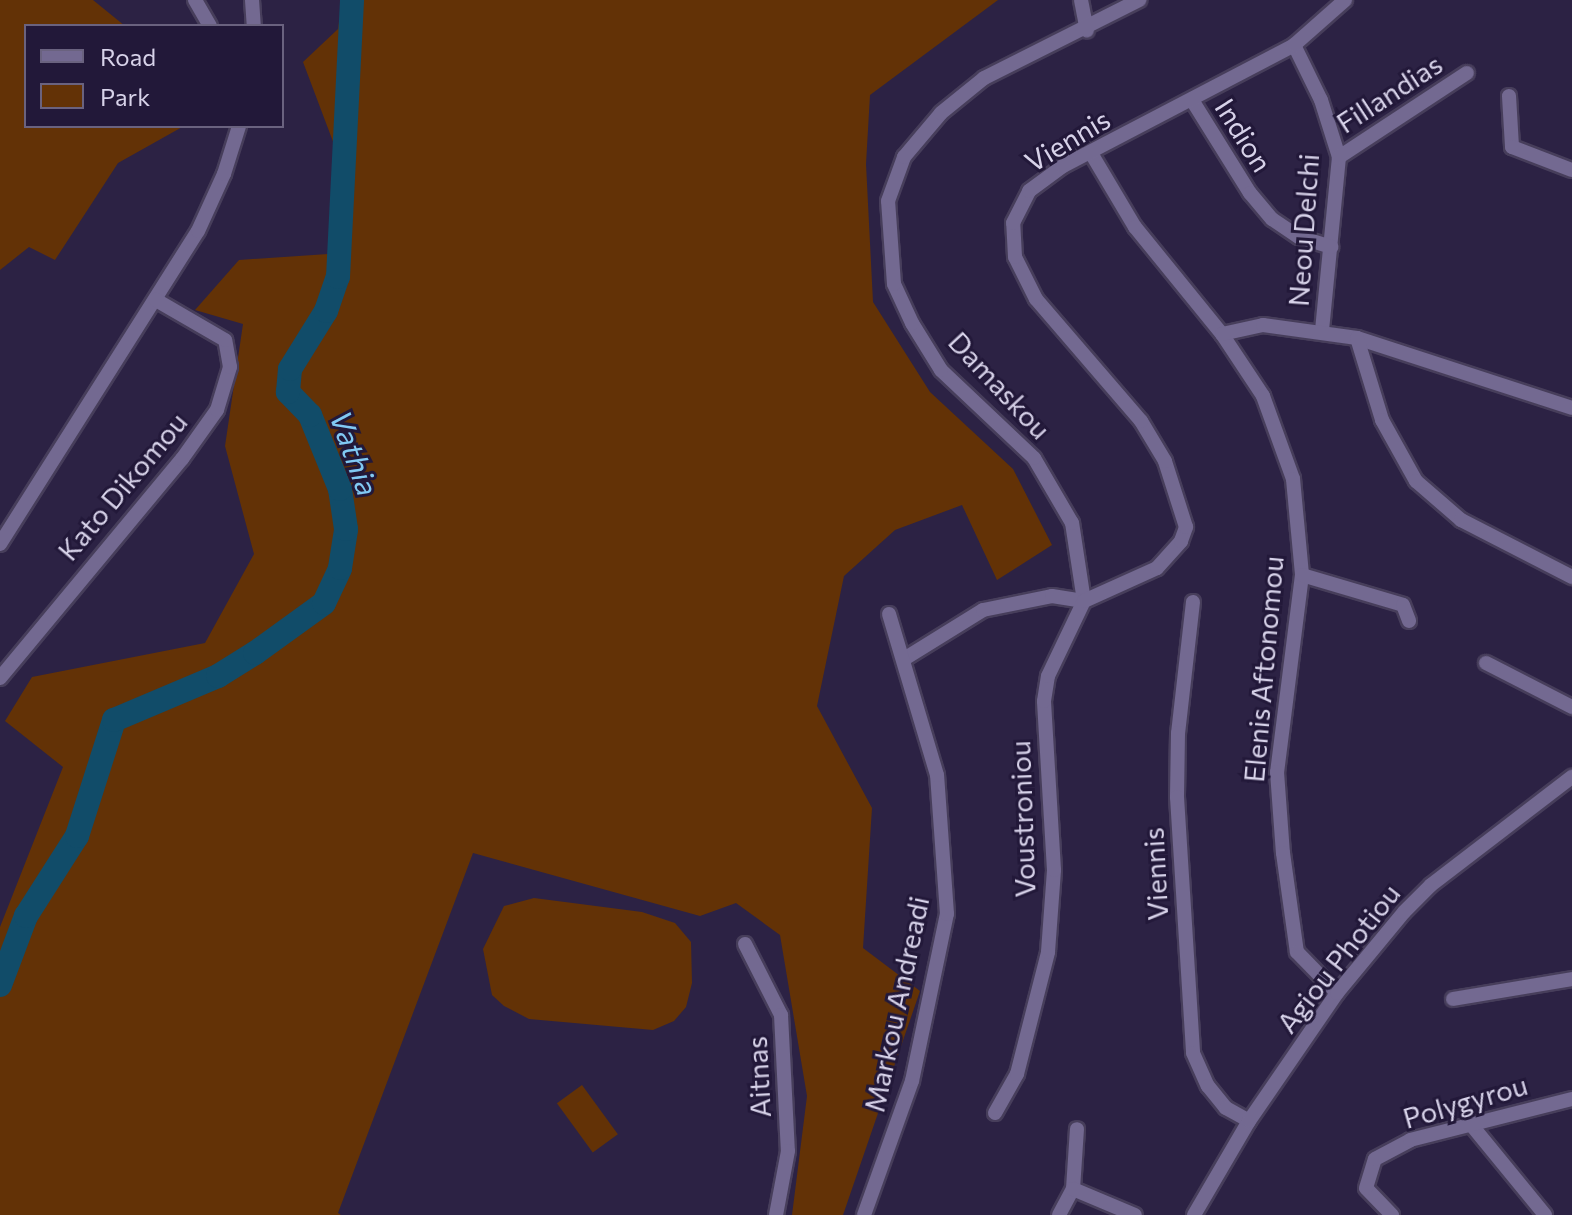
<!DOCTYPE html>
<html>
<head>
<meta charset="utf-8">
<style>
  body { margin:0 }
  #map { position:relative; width:1572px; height:1215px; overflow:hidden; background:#2c2244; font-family:Commissioner,sans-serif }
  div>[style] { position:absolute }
  .green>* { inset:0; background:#633206; transform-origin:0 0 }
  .river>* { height:24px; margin:-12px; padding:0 12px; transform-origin:12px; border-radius:12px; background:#114c69 }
  .roads { filter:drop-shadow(2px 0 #473e5b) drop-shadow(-2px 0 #473e5b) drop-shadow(0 2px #473e5b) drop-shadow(0 -2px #473e5b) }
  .minor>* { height:14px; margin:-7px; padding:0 7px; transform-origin:7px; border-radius:7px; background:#736991 }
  span { translate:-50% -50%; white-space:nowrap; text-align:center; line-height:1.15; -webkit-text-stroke:6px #221839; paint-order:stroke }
  .street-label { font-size:28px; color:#d7d2e9 }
  .water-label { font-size:30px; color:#81c9f3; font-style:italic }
  .legend { position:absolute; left:24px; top:24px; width:260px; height:104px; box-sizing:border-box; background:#221839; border:2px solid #6a627f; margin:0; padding:10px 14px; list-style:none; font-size:24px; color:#d7d2e9 }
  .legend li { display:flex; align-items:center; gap:16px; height:40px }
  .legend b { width:40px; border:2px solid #6a627f }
</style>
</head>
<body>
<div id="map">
  <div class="green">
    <i style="clip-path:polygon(0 0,93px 0,125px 26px,26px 26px,26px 126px,184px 126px,118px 163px,55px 260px,29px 247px,0 270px)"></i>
    <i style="clip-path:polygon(342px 0,998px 0,870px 95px,866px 164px,873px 302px,930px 392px,1013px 469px,1052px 545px,997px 580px,962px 505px,895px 530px,844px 576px,817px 706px,872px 808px,863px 948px,920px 991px,843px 1215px,792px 1215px,807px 1096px,780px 935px,736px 903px,700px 916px,473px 853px,338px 1213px,341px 1215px,0 1215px,0 927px,63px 767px,5px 721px,32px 677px,205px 643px,254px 554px,225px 446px,243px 324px,195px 310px,239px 260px,343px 253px,352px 192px,303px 62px,338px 29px)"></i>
    <i style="clip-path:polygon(534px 898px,642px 912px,675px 923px,691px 942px,692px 983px,686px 1007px,674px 1021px,653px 1030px,529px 1019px,504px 1006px,492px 995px,483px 949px,504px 906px)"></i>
    <i style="left:582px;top:1085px;width:61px;height:31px;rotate:54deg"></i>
  </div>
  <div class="river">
    <i style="left:0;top:985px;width:74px;rotate:-69.4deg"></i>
    <i style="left:26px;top:916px;width:95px;rotate:-57.5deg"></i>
    <i style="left:77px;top:836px;width:122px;rotate:-72.3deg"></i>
    <i style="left:114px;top:720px;width:113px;rotate:-22.9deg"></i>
    <i style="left:218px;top:676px;width:44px;rotate:-31.9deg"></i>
    <i style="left:255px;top:653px;width:85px;rotate:-35.9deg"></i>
    <i style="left:324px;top:603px;width:38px;rotate:-65deg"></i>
    <i style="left:340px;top:568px;width:39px;rotate:-81deg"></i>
    <i style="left:346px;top:529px;width:40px;rotate:-98.5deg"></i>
    <i style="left:340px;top:489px;width:80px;rotate:-112.1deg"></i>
    <i style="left:310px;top:415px;width:32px;rotate:-134deg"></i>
    <i style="left:288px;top:392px;width:23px;rotate:-85deg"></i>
    <i style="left:290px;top:369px;width:68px;rotate:-58.2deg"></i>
    <i style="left:326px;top:311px;width:36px;rotate:-71deg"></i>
    <i style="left:338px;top:277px;width:277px;rotate:-87.1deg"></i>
  </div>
  <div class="roads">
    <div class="minor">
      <i style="left:195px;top:0;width:30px;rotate:60deg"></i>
      <i style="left:252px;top:0;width:26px;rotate:86deg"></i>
      <i style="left:1081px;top:0;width:31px;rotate:79deg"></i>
      <i style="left:1294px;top:45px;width:61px;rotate:63.9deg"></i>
      <i style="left:1321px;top:100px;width:60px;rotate:72.5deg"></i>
      <i style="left:1339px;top:157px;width:174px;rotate:95.6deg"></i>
      <i style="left:1509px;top:96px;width:51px;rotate:86.6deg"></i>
      <i style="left:1512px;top:147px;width:64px;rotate:21deg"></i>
      <i style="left:1192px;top:100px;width:110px;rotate:58.1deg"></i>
      <i style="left:1250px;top:193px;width:34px;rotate:50deg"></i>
      <i style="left:1272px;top:219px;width:32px;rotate:34deg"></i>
      <i style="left:1299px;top:237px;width:34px;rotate:17deg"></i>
      <i style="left:1091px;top:153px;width:86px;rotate:59.3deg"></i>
      <i style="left:1135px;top:227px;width:138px;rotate:50.9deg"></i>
      <i style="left:1222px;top:334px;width:74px;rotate:56.5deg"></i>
      <i style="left:1263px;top:396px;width:88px;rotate:70.1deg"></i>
      <i style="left:1293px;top:479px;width:96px;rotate:84.6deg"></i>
      <i style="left:1302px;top:575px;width:199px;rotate:97.2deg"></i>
      <i style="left:1277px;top:772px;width:81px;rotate:85.8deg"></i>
      <i style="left:1283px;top:853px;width:100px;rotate:82deg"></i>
      <i style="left:1297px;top:952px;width:57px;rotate:45.7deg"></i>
      <i style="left:1339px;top:157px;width:153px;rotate:-33.3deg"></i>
      <i style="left:1222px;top:334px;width:42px;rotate:-12.4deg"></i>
      <i style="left:1263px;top:325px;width:95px;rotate:7.9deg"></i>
      <i style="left:1357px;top:338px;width:226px;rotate:18deg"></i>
      <i style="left:1357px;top:338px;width:86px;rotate:73deg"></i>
      <i style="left:1382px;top:420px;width:70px;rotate:60.9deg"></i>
      <i style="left:1416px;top:481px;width:60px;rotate:40.9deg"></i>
      <i style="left:1461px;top:520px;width:125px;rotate:27.2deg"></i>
      <i style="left:0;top:544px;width:370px;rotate:-57.7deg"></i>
      <i style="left:198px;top:231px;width:63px;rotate:-65.5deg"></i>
      <i style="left:224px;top:174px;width:50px;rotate:-72.6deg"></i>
      <i style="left:1302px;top:575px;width:105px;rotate:16.5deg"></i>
      <i style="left:1403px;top:605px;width:17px;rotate:69deg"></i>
      <i style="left:1084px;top:601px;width:79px;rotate:-98.7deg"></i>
      <i style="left:1072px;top:523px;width:75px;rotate:-120.3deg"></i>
      <i style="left:1034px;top:458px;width:128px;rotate:-136.6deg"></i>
      <i style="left:941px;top:370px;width:55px;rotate:-121.7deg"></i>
      <i style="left:912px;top:323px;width:43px;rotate:-114.8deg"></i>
      <i style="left:894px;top:284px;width:83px;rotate:-94.1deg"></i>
      <i style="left:888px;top:201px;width:47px;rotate:-70deg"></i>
      <i style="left:904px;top:157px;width:57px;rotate:-49.9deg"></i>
      <i style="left:941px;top:113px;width:55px;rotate:-39.1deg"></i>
      <i style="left:984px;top:78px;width:174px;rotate:-26.7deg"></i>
      <i style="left:1193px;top:602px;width:132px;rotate:96.5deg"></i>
      <i style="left:1178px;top:733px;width:64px;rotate:90.9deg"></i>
      <i style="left:1177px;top:797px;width:256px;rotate:86.4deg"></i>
      <i style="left:1193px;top:1053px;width:36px;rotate:66deg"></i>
      <i style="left:1208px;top:1086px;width:28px;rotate:51deg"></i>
      <i style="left:1226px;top:1108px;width:26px;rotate:29deg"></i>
      <i style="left:904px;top:659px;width:93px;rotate:-31.8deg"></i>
      <i style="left:983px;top:610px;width:70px;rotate:-11.5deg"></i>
      <i style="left:1052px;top:596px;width:32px;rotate:9deg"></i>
      <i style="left:1486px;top:663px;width:97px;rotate:27.1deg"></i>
      <i style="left:0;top:678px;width:285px;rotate:-50.3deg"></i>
      <i style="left:182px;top:459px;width:60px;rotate:-54.5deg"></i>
      <i style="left:217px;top:410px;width:45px;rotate:-73.2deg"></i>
      <i style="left:230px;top:367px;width:27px;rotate:-100deg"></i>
      <i style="left:225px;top:340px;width:80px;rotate:-149.9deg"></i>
      <i style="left:745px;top:944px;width:80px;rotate:63.1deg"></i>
      <i style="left:781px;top:1015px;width:136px;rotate:87.1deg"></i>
      <i style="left:788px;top:1151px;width:65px;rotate:100.6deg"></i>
      <i style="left:1453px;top:999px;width:121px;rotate:-9.5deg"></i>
      <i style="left:995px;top:1113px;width:45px;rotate:-60.6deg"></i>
      <i style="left:1017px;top:1074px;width:126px;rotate:-75.7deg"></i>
      <i style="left:1048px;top:952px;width:82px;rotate:-85.8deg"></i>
      <i style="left:1054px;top:870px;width:169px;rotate:-93.4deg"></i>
      <i style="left:1044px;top:701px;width:25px;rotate:-81deg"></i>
      <i style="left:1048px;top:676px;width:83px;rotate:-64.4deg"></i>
      <i style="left:1084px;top:601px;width:80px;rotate:-24.3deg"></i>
      <i style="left:1157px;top:568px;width:36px;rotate:-48deg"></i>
      <i style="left:1181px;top:541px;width:15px;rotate:-70deg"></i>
      <i style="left:1186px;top:527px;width:69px;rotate:-107.7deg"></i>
      <i style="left:1165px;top:461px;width:47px;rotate:-121deg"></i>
      <i style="left:1141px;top:421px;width:161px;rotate:-130.7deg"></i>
      <i style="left:1036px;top:299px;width:47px;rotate:-116.6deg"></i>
      <i style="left:1015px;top:257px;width:34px;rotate:-93deg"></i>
      <i style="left:1013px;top:223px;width:36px;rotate:-63deg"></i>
      <i style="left:1029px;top:191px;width:42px;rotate:-36.3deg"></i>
      <i style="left:1063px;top:166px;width:261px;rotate:-27.6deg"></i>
      <i style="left:1294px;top:45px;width:68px;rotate:-41.4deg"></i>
      <i style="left:1469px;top:1122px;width:120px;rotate:50.7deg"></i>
      <i style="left:1073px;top:1189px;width:60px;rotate:-86.2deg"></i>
      <i style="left:864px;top:1215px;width:142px;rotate:-70.3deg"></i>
      <i style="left:912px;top:1081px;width:171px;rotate:-78.2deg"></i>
      <i style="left:947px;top:914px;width:139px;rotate:-94.1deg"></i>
      <i style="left:937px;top:775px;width:168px;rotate:-106.6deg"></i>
      <i style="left:1059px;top:1215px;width:30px;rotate:-62deg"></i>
      <i style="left:1073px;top:1189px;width:67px;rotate:22.8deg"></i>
      <i style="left:1194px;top:1215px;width:109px;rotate:-59.7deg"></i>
      <i style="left:1249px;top:1121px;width:155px;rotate:-55.5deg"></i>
      <i style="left:1337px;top:993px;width:105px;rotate:-50.4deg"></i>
      <i style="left:1404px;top:912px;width:38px;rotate:-45deg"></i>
      <i style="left:1431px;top:885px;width:178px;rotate:-37.5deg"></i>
      <i style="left:1392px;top:1215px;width:37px;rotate:-134deg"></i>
      <i style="left:1366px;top:1188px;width:30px;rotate:-73deg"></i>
      <i style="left:1375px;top:1159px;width:40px;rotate:-28deg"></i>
      <i style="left:1410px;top:1140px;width:167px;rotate:-14.2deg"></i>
    </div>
  </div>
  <div class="street-label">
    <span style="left:1389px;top:93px;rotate:-33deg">Fillandias</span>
    <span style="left:1244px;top:135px;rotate:58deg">Indion</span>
    <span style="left:1067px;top:140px;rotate:-31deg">Viennis</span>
    <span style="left:1303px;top:230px;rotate:-86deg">Neou Delchi</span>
    <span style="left:1000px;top:385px;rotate:47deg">Damaskou</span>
    <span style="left:122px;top:486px;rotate:-50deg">Kato Dikomou</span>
    <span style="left:1263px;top:669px;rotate:-85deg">Elenis Aftonomou</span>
    <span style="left:1022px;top:819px;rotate:-92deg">Voustroniou</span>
    <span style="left:1155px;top:874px;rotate:-93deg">Viennis</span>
    <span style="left:1338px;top:958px;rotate:-52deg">Agiou Photiou</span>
    <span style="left:896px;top:1004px;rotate:-78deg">Markou Andreadi</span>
    <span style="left:758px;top:1077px;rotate:-93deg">Aitnas</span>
    <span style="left:1465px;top:1101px;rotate:-16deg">Polygyrou</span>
  </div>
  <div class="water-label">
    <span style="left:355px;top:453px;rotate:70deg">Vathia</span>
  </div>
  <ul class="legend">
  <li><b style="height:10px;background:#736991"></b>Road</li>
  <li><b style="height:22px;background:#633206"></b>Park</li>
  </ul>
</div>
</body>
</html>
